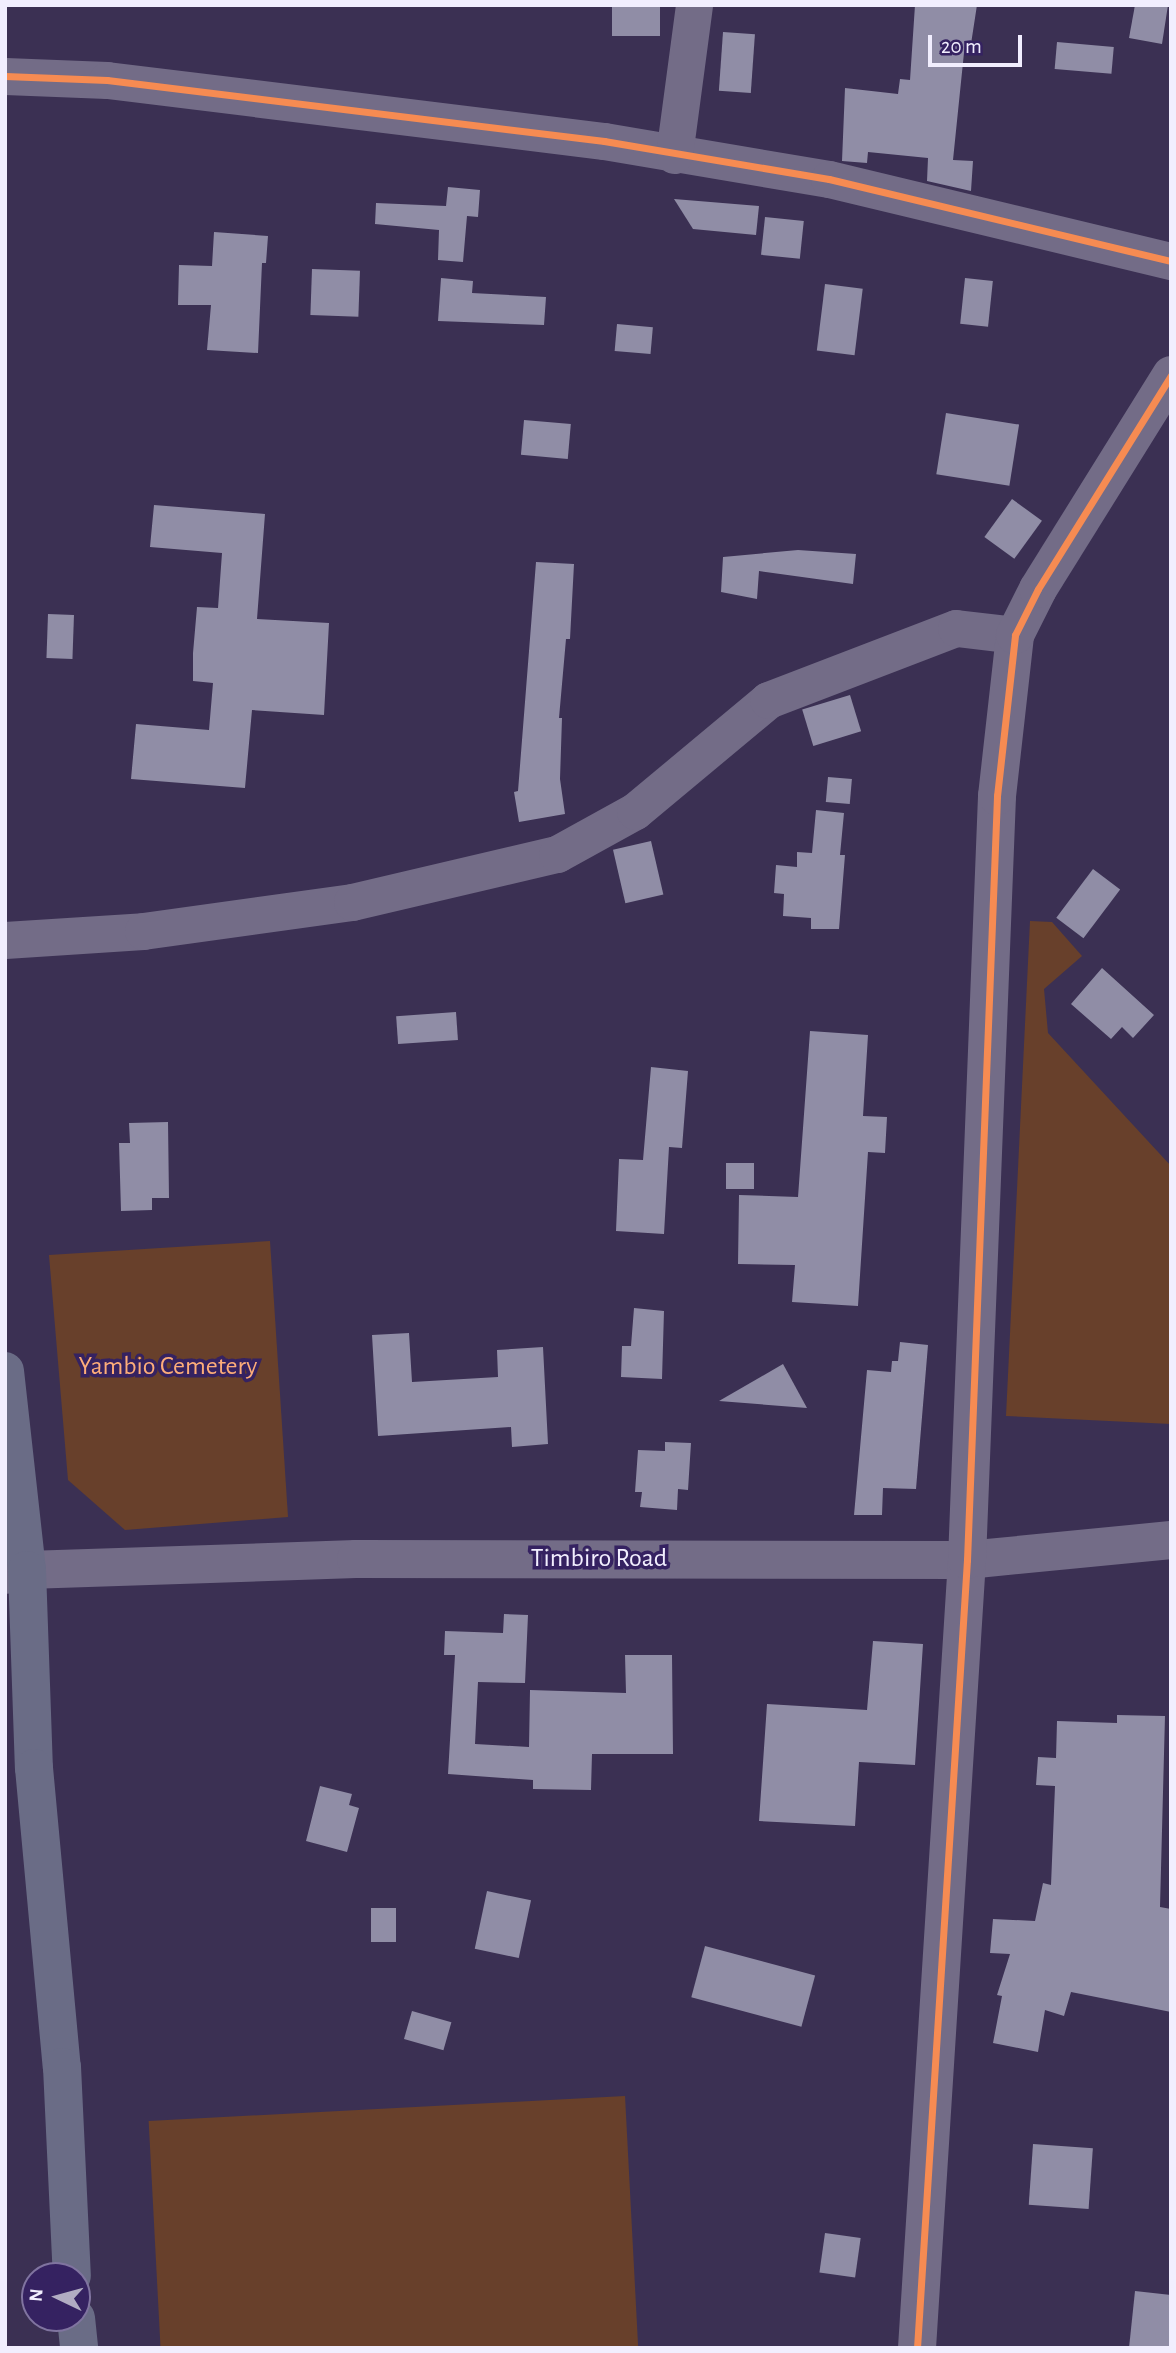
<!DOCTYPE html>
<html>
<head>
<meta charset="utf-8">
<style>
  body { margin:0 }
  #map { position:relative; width:1176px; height:2353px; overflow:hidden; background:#3b3053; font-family:"Alegreya Sans",sans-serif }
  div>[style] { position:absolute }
  .green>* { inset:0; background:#68402b; transform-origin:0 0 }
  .building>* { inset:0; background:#908da6; transform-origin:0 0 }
  .street>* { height:37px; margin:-18.5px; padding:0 18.5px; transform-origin:18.5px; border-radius:18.5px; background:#736c87 }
  .secondary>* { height:38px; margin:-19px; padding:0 19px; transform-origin:19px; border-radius:19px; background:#736c87 }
  .primary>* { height:38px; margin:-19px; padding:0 19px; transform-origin:19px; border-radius:19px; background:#6a6c86 }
  .cycleway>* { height:7px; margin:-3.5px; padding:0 3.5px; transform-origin:3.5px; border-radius:3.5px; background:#f68b52 }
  span { translate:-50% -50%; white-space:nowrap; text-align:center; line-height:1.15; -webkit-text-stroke:7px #352261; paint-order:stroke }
  .park-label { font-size:26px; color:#fdad79 }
  .street-label { font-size:26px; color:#f1eefe }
  .frame { position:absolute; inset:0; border:7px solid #f1eefe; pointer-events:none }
  .north { position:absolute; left:21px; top:2262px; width:70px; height:70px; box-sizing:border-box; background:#352261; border:2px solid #8074a0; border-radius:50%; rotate:275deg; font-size:19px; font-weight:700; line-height:28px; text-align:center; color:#f1eefe }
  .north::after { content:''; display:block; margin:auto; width:24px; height:32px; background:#b1acc2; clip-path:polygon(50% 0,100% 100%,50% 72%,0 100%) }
  .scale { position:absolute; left:928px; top:35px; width:94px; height:32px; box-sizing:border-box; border:4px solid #f1eefe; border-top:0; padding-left:9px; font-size:21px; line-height:24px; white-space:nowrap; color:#f1eefe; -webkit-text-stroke:5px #352261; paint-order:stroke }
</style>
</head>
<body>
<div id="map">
  <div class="green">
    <i style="clip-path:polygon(1030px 921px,1052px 922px,1082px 956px,1044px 989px,1048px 1033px,1171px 1166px,1171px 1424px,1006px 1416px)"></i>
    <i style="clip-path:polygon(270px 1241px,288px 1517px,125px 1530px,68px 1480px,49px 1255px)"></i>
    <i style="left:625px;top:2096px;width:252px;height:477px;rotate:87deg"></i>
  </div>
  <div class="building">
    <i style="left:612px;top:5px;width:48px;height:31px"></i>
    <i style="clip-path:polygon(915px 5px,977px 5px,971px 44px,965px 43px,953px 160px,973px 161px,971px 191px,927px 181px,928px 158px,868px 152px,867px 163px,842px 161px,845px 88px,898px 94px,900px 79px,910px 80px)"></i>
    <i style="clip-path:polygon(1135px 5px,1168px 5px,1162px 44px,1129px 38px)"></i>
    <i style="left:723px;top:32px;width:32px;height:59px;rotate:4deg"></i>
    <i style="left:1057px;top:42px;width:57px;height:27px;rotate:5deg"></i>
    <i style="clip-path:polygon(448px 187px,480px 190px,478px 217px,467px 216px,463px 262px,438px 260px,439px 230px,375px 224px,376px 203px,446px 206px)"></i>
    <i style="clip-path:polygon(674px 199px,759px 206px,756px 235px,693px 229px)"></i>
    <i style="left:765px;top:217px;width:39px;height:38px;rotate:6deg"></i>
    <i style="clip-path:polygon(214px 232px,268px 236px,266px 263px,262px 263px,258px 353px,207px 350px,211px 305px,178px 305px,179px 265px,212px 266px)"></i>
    <i style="left:312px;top:269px;width:48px;height:46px;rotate:2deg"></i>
    <i style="clip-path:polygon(441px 278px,473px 281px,472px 293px,546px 297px,544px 325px,438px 321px)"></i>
    <i style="left:965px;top:278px;width:28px;height:46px;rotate:6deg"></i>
    <i style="left:825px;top:284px;width:38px;height:67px;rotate:7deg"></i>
    <i style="left:617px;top:324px;width:36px;height:27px;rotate:5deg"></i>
    <i style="left:946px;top:413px;width:74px;height:62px;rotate:9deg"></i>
    <i style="left:524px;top:420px;width:47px;height:35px;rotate:5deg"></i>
    <i style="left:1012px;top:499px;width:37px;height:47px;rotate:36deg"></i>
    <i style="clip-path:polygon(154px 505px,265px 514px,257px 619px,329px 623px,324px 715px,252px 710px,245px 788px,131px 779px,136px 724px,209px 730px,213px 683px,193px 681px,193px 653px,197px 607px,218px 608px,222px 553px,150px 547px)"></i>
    <i style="clip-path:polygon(798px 550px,856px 554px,853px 584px,759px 571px,757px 599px,721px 592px,723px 557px)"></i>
    <i style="clip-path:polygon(536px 562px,574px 564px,570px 639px,566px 639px,559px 718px,562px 718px,560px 779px,565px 814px,519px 822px,514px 792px,518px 791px)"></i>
    <i style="left:48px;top:614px;width:26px;height:44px;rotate:2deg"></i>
    <i style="left:850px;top:695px;width:38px;height:50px;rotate:73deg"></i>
    <i style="left:828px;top:777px;width:24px;height:25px;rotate:5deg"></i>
    <i style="clip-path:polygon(816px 810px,844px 813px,840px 855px,845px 855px,839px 929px,811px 929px,811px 918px,783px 916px,784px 894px,774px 893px,776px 865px,797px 867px,797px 852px,812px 853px)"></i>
    <i style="left:651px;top:841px;width:55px;height:39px;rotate:77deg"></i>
    <i style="left:1093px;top:869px;width:34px;height:61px;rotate:37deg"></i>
    <i style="clip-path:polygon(1102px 968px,1154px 1015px,1133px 1038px,1122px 1027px,1111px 1039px,1071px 1004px)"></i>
    <i style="left:456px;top:1012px;width:28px;height:60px;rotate:86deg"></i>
    <i style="clip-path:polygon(810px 1031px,868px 1035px,863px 1116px,887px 1117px,885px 1153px,868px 1152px,858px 1306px,792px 1302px,795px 1265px,738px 1264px,739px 1195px,798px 1197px)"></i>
    <i style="clip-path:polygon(651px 1067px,688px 1071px,682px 1148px,669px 1147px,664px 1234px,616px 1231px,619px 1159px,643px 1160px)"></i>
    <i style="clip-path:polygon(168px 1122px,169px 1198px,152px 1198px,152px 1210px,121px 1211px,119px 1143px,130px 1143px,129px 1123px)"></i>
    <i style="left:726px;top:1163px;width:28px;height:26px"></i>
    <i style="clip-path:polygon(634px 1308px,664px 1311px,662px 1379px,621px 1377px,622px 1346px,631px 1346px)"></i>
    <i style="clip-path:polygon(409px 1333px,412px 1382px,498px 1377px,497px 1350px,543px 1347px,548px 1444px,512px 1447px,511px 1427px,378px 1436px,372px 1335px)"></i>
    <i style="clip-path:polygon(900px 1342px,928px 1345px,916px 1489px,883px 1488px,882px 1515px,854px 1515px,867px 1370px,891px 1372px,892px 1361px,898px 1361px)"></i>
    <i style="clip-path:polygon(783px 1364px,807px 1408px,719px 1401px)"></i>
    <i style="clip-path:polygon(665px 1442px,691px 1443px,688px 1490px,678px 1489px,677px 1510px,640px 1507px,642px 1492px,635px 1492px,638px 1450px,665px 1451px)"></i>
    <i style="clip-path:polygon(504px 1614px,528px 1615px,525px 1683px,478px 1682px,475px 1744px,529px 1747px,530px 1690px,626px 1693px,625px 1655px,672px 1655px,673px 1754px,592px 1754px,591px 1790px,533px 1789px,533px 1780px,448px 1774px,455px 1655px,444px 1655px,445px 1631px,503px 1633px)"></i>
    <i style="clip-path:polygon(873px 1641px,923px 1644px,915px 1765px,859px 1762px,855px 1826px,759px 1821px,767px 1704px,867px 1710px)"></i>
    <i style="clip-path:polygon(1117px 1715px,1165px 1716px,1160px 1907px,1171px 1909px,1171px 2012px,1071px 1992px,1064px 2016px,1045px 2010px,1038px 2052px,993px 2043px,1002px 1996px,997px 1995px,1010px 1954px,990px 1953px,993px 1919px,1035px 1921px,1043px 1883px,1051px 1885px,1055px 1786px,1036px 1785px,1038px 1757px,1056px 1758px,1057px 1721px,1117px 1723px)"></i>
    <i style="clip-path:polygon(320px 1786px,352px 1794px,349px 1805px,359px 1808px,347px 1852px,306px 1841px)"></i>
    <i style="left:487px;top:1891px;width:45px;height:59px;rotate:12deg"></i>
    <i style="left:371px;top:1908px;width:25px;height:34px"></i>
    <i style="left:705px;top:1946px;width:114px;height:53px;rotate:15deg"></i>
    <i style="left:412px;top:2011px;width:41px;height:29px;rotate:16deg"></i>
    <i style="left:1033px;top:2144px;width:60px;height:61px;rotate:4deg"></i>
    <i style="left:825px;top:2233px;width:36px;height:40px;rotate:8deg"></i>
    <i style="clip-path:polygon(1135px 2291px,1171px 2295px,1171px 2348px,1129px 2348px)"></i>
  </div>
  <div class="street">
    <i style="left:5px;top:76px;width:102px;rotate:2.2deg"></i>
    <i style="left:107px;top:80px;width:501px;rotate:7deg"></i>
    <i style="left:604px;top:141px;width:228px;rotate:9.6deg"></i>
    <i style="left:829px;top:179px;width:352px;rotate:13.5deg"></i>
    <i style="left:674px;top:155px;width:151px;rotate:-82.4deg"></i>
    <i style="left:5px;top:940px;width:138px;rotate:-3.7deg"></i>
    <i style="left:143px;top:931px;width:211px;rotate:-7.9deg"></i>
    <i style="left:352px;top:902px;width:211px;rotate:-13.2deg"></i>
    <i style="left:557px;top:854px;width:89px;rotate:-28.9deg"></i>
    <i style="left:635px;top:811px;width:173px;rotate:-39.8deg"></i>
    <i style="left:768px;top:700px;width:201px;rotate:-21deg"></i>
    <i style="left:956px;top:628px;width:59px;rotate:6.8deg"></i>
  </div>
  <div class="secondary">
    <i style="left:5px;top:1575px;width:23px;rotate:-13deg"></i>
    <i style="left:27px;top:1570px;width:329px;rotate:-1.9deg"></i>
    <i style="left:356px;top:1559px;width:611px;rotate:0.09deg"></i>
    <i style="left:967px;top:1560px;width:205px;rotate:-5.6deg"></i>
    <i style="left:917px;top:2348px;width:790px;rotate:-86.37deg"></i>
    <i style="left:967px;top:1560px;width:765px;rotate:-87.75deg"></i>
    <i style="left:997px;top:796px;width:162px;rotate:-83.6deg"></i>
    <i style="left:1015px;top:635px;width:51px;rotate:-63.4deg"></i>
    <i style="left:1038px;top:589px;width:252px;rotate:-58.1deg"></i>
  </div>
  <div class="primary">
    <i style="left:5px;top:1371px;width:200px;rotate:83.7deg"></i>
    <i style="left:27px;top:1570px;width:198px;rotate:88deg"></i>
    <i style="left:34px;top:1768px;width:300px;rotate:84.7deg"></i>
    <i style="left:62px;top:2067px;width:209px;rotate:87.3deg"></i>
    <i style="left:76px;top:2318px;width:30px;rotate:84deg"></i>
  </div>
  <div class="cycleway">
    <i style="left:5px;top:76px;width:102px;rotate:2.2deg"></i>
    <i style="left:107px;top:80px;width:501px;rotate:7deg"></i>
    <i style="left:604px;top:141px;width:228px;rotate:9.6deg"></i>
    <i style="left:829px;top:179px;width:352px;rotate:13.5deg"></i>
    <i style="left:917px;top:2348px;width:790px;rotate:-86.37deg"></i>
    <i style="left:967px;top:1560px;width:765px;rotate:-87.75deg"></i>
    <i style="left:997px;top:796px;width:162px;rotate:-83.6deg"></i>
    <i style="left:1015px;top:635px;width:51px;rotate:-63.4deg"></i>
    <i style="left:1038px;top:589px;width:252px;rotate:-58.1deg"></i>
  </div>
  <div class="park-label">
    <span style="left:168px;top:1367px">Yambio Cemetery</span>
  </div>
  <div class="street-label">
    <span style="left:599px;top:1559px">Timbiro Road</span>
  </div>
  <div class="frame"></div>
  <div class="north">N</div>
  <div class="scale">20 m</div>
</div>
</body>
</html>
